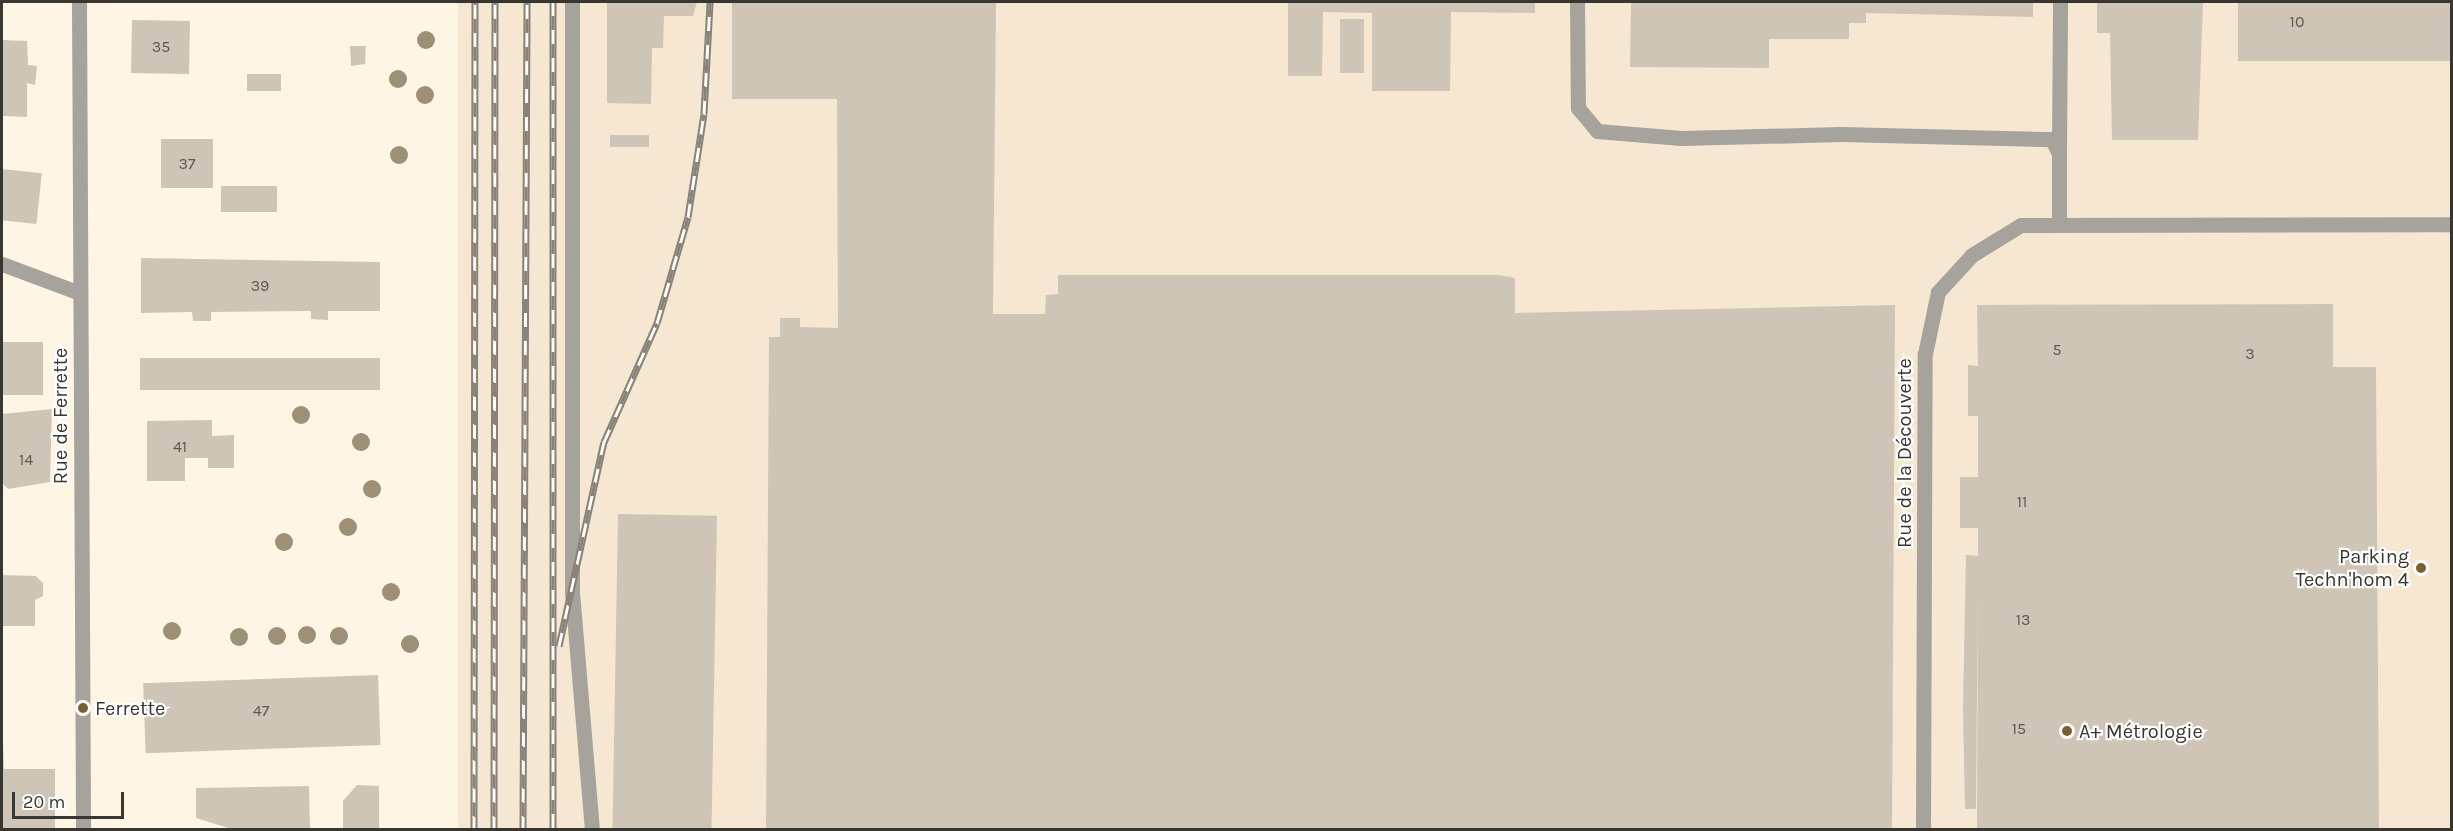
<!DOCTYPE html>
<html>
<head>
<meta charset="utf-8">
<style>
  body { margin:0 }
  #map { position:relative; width:2453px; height:831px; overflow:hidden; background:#fff5e5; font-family:Karla,sans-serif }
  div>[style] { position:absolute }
  .built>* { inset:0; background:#f5e7d1; transform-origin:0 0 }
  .building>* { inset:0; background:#cfc5b6; transform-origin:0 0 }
  .service>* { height:15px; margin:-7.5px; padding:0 7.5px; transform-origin:7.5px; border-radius:7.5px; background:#a6a29c }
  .minor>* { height:15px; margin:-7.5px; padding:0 7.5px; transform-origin:7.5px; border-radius:7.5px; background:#a6a29c }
  .rail>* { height:7px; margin-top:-3.5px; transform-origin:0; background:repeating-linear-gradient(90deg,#fff 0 14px,#888278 0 28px); box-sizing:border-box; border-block:2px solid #888278 }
  .trees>* { width:18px; height:18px; margin:-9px; border-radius:50%; background:#9e9076 }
  .dots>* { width:16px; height:16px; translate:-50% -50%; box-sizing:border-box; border:3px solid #fff; border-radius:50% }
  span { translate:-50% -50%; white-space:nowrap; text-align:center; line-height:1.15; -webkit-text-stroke:4.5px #fff; paint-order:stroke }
  .number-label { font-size:16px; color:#5e5951 }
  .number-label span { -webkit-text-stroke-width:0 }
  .street-label { font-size:20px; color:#39352f }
  .poi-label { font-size:20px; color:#39352f }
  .right { translate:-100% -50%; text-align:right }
  .left { translate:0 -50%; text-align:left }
  .frame { position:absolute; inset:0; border:3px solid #39352f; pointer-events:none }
  .scale { position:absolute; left:12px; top:792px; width:112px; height:27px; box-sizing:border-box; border:3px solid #39352f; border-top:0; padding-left:8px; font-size:18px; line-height:21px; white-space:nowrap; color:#39352f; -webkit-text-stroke:4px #fff; paint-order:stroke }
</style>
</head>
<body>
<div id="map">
  <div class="built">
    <i style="left:458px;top:2px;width:1993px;height:827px"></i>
  </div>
  <div class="building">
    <i style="clip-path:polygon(607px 2px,697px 2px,693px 16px,664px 16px,663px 48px,652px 48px,651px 104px,607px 103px)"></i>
    <i style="clip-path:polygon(732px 2px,996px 2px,993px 314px,1045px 314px,1046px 295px,1058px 294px,1058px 275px,1499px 275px,1515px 278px,1515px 313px,1895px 305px,1892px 830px,766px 830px,769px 337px,780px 337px,780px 318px,800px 318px,800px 327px,838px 328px,837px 99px,732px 99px)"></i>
    <i style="clip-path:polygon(1288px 2px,1535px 2px,1535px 13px,1451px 12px,1450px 91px,1372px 91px,1372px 13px,1323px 12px,1322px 76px,1288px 76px)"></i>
    <i style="clip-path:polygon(1631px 2px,2033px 2px,2033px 17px,1866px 13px,1866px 23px,1849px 23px,1849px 39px,1769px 39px,1769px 68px,1630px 67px)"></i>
    <i style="clip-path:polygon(2097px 2px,2203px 2px,2198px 140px,2112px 140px,2110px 33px,2097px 33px)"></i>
    <i style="left:2238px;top:2px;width:214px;height:59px"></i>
    <i style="left:1340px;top:19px;width:24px;height:54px"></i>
    <i style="left:132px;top:20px;width:58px;height:53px;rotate:1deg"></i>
    <i style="clip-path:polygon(2px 40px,27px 41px,28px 65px,37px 66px,35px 85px,27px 83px,27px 117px,2px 116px)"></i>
    <i style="clip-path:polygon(350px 46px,366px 46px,365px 64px,351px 66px)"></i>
    <i style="left:281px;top:74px;width:17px;height:34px;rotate:90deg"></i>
    <i style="left:610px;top:135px;width:39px;height:12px"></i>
    <i style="left:213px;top:139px;width:49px;height:52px;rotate:90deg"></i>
    <i style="left:2px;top:169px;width:40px;height:51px;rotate:6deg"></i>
    <i style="left:221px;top:186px;width:56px;height:26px"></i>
    <i style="clip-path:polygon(141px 258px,380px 262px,380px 311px,328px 311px,328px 320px,311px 319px,311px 311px,211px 312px,211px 321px,193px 321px,192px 312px,141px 313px)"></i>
    <i style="clip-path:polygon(2333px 304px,2333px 367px,2376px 367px,2379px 830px,1977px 830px,1978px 584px,1976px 809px,1965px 809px,1963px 708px,1966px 555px,1978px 556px,1978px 528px,1960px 528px,1960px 477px,1978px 477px,1978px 416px,1968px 416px,1968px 365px,1978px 366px,1977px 305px)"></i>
    <i style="left:43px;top:342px;width:53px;height:41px;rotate:90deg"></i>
    <i style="left:380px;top:358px;width:32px;height:240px;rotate:90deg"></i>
    <i style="clip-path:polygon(52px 409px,50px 482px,8px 489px,2px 483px,2px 414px)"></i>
    <i style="clip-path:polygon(212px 420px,212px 436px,234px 435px,234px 468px,208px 468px,208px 458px,185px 458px,185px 481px,147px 481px,147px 421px)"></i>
    <i style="left:618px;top:514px;width:99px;height:316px;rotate:1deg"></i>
    <i style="clip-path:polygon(2px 575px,36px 576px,43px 583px,43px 596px,35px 600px,35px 626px,2px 626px)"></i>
    <i style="left:378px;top:675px;width:70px;height:235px;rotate:88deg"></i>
    <i style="clip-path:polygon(2px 715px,4px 769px,55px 769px,55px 830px,2px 830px)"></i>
    <i style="clip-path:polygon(357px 785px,379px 786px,379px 830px,343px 830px,343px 801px)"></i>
    <i style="clip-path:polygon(309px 786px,310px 830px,235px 830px,196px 818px,196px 788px)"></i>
  </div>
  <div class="service">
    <i style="left:572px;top:2px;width:590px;rotate:90deg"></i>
    <i style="left:572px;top:592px;width:239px;rotate:85.2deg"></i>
    <i style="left:1577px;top:2px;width:106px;rotate:89.5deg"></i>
    <i style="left:1578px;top:108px;width:30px;rotate:50deg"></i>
    <i style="left:1597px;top:131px;width:84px;rotate:4.8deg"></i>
    <i style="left:1681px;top:138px;width:160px;rotate:-1.4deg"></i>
    <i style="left:1841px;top:134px;width:211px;rotate:1.4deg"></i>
    <i style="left:2052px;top:139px;width:17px;rotate:65deg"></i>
    <i style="left:2059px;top:154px;width:67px;rotate:90deg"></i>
    <i style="left:2059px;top:151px;width:149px;rotate:-89.6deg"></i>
    <i style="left:1923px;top:830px;width:476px;rotate:-89.8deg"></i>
    <i style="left:1925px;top:354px;width:63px;rotate:-78.2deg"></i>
    <i style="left:1938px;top:292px;width:50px;rotate:-47.4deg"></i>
    <i style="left:1972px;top:255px;width:57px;rotate:-31.5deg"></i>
    <i style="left:2021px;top:225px;width:431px;rotate:-0.1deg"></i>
  </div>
  <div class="minor">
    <i style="left:79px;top:2px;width:828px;rotate:89.72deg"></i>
    <i style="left:2px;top:264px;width:83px;rotate:20.4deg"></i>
  </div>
  <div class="rail">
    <i style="left:553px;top:2px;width:828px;rotate:90deg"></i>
    <i style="left:559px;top:646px;width:209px;rotate:-77.6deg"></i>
    <i style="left:604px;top:442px;width:130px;rotate:-66deg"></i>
    <i style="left:657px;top:323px;width:110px;rotate:-73.7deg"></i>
    <i style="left:688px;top:217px;width:104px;rotate:-81.2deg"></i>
    <i style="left:704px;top:114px;width:112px;rotate:-86.9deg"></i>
    <i style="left:474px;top:830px;width:828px;rotate:-89.93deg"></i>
    <i style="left:494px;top:830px;width:828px;rotate:-89.93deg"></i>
    <i style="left:523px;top:830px;width:828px;rotate:-89.72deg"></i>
  </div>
  <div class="trees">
    <i style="left:426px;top:40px"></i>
    <i style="left:398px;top:79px"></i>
    <i style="left:425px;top:95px"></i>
    <i style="left:399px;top:155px"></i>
    <i style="left:301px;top:415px"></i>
    <i style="left:361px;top:442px"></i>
    <i style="left:372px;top:489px"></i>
    <i style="left:348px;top:527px"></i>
    <i style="left:284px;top:542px"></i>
    <i style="left:391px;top:592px"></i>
    <i style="left:172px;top:631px"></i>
    <i style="left:307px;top:635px"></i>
    <i style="left:277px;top:636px"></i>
    <i style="left:339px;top:636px"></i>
    <i style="left:239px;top:637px"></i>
    <i style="left:410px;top:644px"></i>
  </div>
  <div class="dots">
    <i style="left:2421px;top:568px;background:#795f31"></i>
    <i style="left:83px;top:708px;background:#795f31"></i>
    <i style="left:2067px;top:731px;background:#795f31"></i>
  </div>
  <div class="number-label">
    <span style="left:2297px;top:22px">10</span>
    <span style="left:161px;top:47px">35</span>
    <span style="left:187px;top:164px">37</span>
    <span style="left:260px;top:286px">39</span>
    <span style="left:2057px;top:350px">5</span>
    <span style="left:2250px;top:354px">3</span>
    <span style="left:180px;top:447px">41</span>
    <span style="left:26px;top:460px">14</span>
    <span style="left:2022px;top:502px">11</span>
    <span style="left:2023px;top:620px">13</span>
    <span style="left:261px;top:711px">47</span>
    <span style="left:2019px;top:729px">15</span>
  </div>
  <div class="street-label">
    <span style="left:60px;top:416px;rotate:-90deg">Rue de Ferrette</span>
    <span style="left:1904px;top:453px;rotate:-90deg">Rue de la Découverte</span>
  </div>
  <div class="poi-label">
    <span class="right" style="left:2409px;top:568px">Parking<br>Techn'hom 4</span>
    <span class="left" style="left:95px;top:708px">Ferrette</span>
    <span class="left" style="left:2079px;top:731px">A+ Métrologie</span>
  </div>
  <div class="frame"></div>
  <div class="scale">20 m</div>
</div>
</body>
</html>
